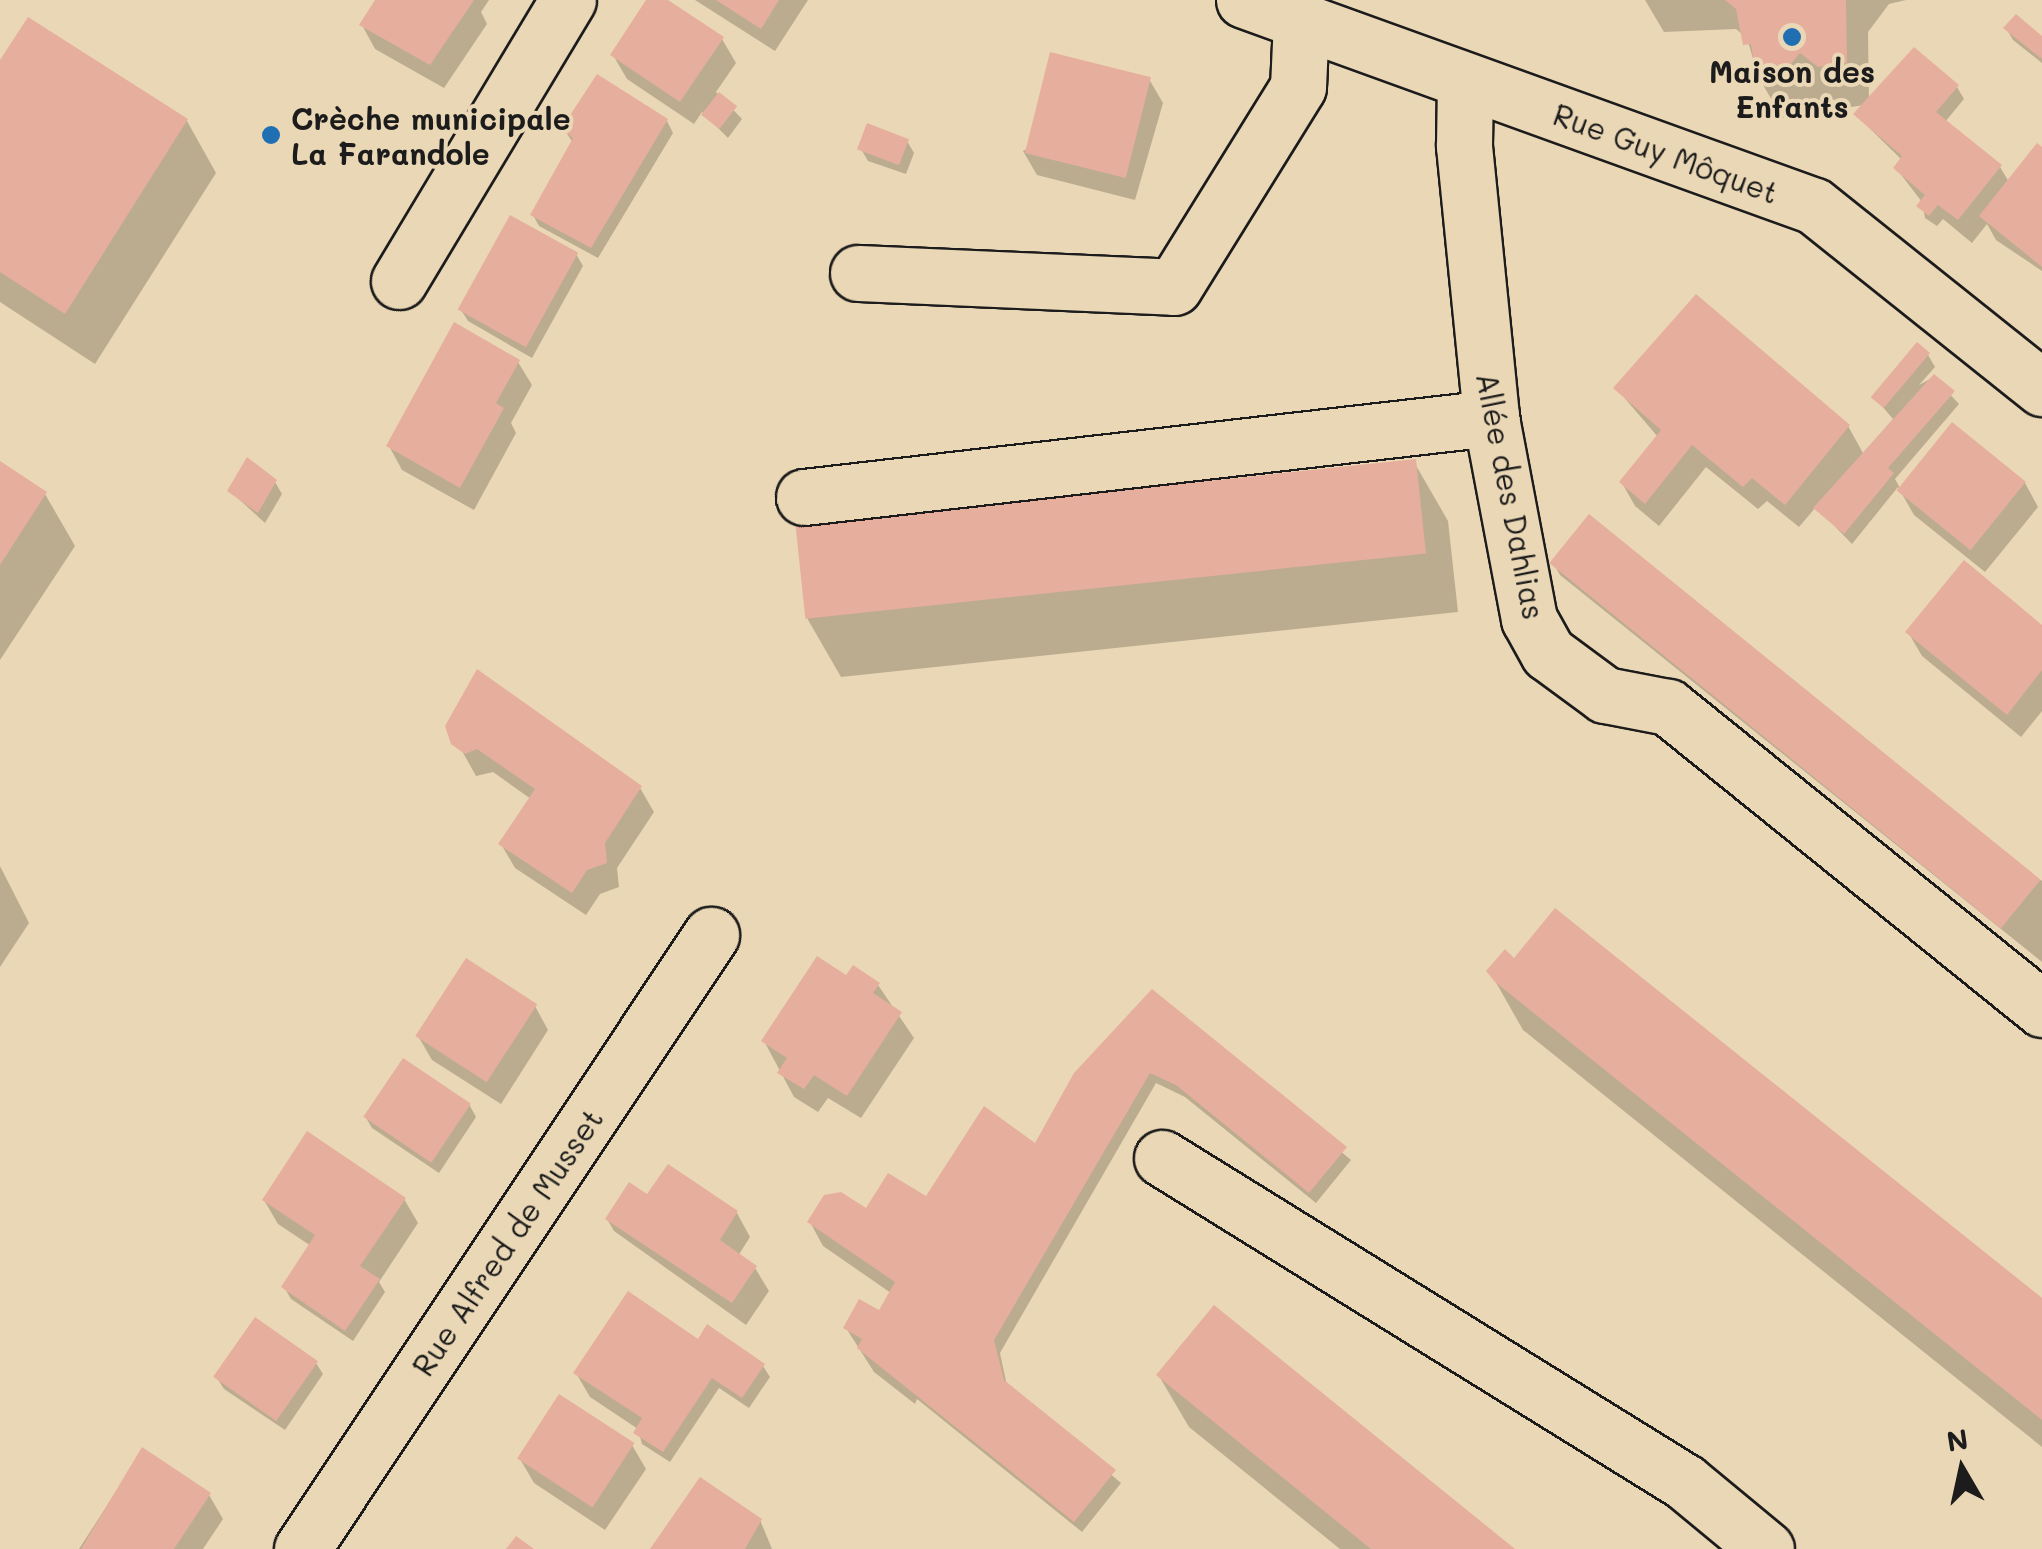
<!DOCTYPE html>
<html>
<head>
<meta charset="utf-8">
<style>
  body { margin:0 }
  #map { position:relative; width:2042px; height:1549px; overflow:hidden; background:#ead7b5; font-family:Mali,sans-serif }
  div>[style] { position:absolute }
  .shadow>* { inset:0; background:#0003 }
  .building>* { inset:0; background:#e6ae9d; transform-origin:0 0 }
  .roads { filter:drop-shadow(2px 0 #1c1c1c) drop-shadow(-2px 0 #1c1c1c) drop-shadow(0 2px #1c1c1c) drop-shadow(0 -2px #1c1c1c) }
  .minor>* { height:55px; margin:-27.5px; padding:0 27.5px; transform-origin:27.5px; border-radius:27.5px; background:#ead7b5 }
  .dots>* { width:28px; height:28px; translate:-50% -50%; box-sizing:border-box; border:5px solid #ead7b5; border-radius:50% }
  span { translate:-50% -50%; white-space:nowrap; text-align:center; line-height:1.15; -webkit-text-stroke:8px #ead7b5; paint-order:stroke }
  .poi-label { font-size:30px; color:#1c1c1c; font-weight:700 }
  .left { translate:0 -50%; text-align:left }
  .street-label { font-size:30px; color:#1c1c1c }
  .north { position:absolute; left:1912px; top:1419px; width:100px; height:100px; -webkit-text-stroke:8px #ead7b5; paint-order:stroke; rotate:351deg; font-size:28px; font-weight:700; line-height:40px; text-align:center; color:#1c1c1c }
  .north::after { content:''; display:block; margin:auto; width:35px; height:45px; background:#1c1c1c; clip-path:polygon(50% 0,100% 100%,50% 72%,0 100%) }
</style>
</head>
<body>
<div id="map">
  <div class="shadow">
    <i style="clip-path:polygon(378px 0,489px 0,481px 12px,487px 24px,444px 88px,375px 49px,362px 25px)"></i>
    <i style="clip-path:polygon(649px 0,664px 0,722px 39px,736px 63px,716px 92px,742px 119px,728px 138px,702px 112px,694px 124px,627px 79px,613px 55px)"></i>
    <i style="clip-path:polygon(695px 0,808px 0,775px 51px)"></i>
    <i style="clip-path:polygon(1645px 0,1906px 0,1889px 4px,1868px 32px,1869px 100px,1957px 87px,1964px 99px,1945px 122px,2000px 167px,2009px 182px,2042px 150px,2042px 271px,1996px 240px,1987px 224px,1972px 243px,1943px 219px,1937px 226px,1925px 218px,1922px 202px,1896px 168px,1902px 160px,1856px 115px,1865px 105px,1844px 108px,1825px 93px,1808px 114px,1782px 118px,1758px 76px,1747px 38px,1736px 29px,1664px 32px)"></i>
    <i style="clip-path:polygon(2006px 28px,2042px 38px,2042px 63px,2013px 40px)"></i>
    <i style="clip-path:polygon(0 65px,187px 121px,216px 173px,95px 364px,0 302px)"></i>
    <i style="clip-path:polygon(1149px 79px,1163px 103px,1135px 200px,1037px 175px,1023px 151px)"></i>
    <i style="clip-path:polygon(667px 121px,673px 133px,598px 258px,539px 226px,533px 215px,573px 143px,564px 129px)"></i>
    <i style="clip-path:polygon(907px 141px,914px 153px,906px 174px,868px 161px,861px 149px)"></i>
    <i style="clip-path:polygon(576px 254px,583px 266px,532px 358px,468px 321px,461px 310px)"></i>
    <i style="clip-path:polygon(1928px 355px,1935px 367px,1919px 385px,1934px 377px,1959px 404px,1895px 479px,1901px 490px,1953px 426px,2025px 483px,2038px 507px,1985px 572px,1914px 515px,1898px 487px,1852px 544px,1816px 507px,1799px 527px,1767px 501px,1758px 509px,1706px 467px,1659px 526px,1635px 506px,1622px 483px,1658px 437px,1616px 388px,1848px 426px,1863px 453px,1893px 419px,1875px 398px)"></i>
    <i style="clip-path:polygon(518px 362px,532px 385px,511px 423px,516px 433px,474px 510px,402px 470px,389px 446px)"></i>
    <i style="clip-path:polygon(1414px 462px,1448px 521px,1458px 612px,841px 677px,807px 618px)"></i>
    <i style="clip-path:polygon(0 464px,45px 494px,75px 546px,0 660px)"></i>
    <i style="clip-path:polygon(275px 482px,282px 494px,265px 523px,230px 491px)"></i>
    <i style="clip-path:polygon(1553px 563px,2042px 881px,2042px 962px,1560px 575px)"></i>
    <i style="clip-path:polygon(2042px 628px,2042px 711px,2021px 737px,1922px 656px,1908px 632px)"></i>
    <i style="clip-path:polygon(448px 726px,640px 788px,654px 812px,617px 868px,619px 887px,600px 894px,586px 915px,515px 868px,501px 844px,531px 799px,493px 772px,476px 776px)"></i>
    <i style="clip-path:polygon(0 866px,29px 923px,0 967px)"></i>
    <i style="clip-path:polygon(1490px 972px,2042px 1303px,2042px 1447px,1523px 1030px)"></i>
    <i style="clip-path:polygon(847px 978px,878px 985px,914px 1038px,861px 1118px,828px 1098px,818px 1112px,794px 1097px,764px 1041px)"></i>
    <i style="clip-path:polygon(1153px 992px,1351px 1160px,1316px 1203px,1185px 1097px,1156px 1083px,1000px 1353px,1007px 1386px,1121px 1483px,1082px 1532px,917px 1399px,915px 1404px,874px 1372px,846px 1328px,880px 1314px,891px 1293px,823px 1246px,810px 1222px,927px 1199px,1036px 1146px)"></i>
    <i style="clip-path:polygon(535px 1006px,548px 1030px,501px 1104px,432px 1060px,418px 1036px)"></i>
    <i style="clip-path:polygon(470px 1106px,476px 1117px,439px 1173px,372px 1128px,365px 1116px)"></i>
    <i style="clip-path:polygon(645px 1196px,737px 1213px,750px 1237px,738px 1256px,755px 1268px,769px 1291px,746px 1325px,614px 1231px,607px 1219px)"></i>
    <i style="clip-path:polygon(404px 1199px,418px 1223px,379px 1282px,385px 1292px,353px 1341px,291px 1299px,284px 1287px,311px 1246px,278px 1224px,264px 1200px)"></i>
    <i style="clip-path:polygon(698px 1342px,763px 1366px,770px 1377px,749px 1408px,719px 1388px,670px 1462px,642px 1444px,638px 1429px,590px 1397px,576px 1373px)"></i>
    <i style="clip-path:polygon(316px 1363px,323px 1374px,285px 1430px,224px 1389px,217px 1378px)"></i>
    <i style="clip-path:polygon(1159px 1376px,1511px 1549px,1340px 1549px,1189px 1427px)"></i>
    <i style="clip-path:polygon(632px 1445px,646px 1469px,605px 1530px,534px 1483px,520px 1459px)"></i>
    <i style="clip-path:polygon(143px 1450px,209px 1495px,223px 1519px,203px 1549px,79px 1549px)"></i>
    <i style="clip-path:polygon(760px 1520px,772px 1549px,653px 1549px)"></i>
  </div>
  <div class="building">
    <i style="clip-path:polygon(375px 0,474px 0,430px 65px,359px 25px)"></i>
    <i style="clip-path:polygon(646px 0,668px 0,724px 37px,680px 102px,610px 55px)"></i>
    <i style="clip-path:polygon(716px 0,779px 0,761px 29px)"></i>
    <i style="clip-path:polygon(1725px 0,1846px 0,1847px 63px,1818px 67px,1800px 53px,1784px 72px,1756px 77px,1751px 44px,1743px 45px,1736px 9px)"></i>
    <i style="clip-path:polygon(2016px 14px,2042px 36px,2042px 59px,2003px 28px)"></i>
    <i style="clip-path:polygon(28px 17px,188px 119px,65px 314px,0 272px,0 60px)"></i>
    <i style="clip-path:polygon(1914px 47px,1959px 85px,1936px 112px,2002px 165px,1958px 220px,1938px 205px,1929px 216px,1916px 206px,1925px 195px,1893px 168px,1902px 156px,1853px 114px)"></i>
    <i style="left:1050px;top:52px;width:104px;height:104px;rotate:14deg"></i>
    <i style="clip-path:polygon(597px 74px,668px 119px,591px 248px,530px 215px,573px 138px,561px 129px)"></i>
    <i style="left:719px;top:92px;width:23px;height:29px;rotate:38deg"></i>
    <i style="left:867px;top:123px;width:45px;height:28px;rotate:21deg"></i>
    <i style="clip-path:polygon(2037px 143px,2042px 147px,2042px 267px,1979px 216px)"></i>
    <i style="left:510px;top:215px;width:78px;height:108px;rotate:29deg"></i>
    <i style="clip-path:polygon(1696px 294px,1850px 425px,1785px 505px,1752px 478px,1743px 487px,1692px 445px,1645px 504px,1619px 482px,1661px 430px,1613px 388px)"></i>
    <i style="clip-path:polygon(454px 322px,520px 360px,496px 403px,504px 408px,460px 488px,386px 446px)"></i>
    <i style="left:1917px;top:342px;width:17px;height:72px;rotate:40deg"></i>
    <i style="clip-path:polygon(1934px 374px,1955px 391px,1888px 468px,1894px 473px,1844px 534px,1813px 508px)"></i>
    <i style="left:1952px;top:422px;width:95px;height:88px;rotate:39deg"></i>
    <i style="clip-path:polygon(247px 457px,277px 480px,258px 513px,227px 491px)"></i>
    <i style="left:1416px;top:459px;width:95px;height:624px;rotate:84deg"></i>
    <i style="clip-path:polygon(0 461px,47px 492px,0 565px)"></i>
    <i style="left:1589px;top:514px;width:581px;height:63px;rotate:39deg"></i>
    <i style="clip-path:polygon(1964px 560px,2042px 625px,2042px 670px,2007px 715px,1905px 632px)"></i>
    <i style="clip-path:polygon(477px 669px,642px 786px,605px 843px,607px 863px,587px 870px,572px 893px,498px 844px,535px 789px,477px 749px,465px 754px,451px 744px,445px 726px)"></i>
    <i style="clip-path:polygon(1555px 908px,2042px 1298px,2042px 1420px,1495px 982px,1486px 971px,1505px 949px,1514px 958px)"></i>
    <i style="clip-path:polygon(817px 956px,846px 975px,853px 965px,880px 983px,873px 993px,902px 1012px,847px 1096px,814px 1075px,804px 1089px,777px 1073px,787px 1058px,761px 1041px)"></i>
    <i style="left:466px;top:958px;width:85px;height:93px;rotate:33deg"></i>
    <i style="clip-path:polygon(1152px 989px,1347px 1147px,1309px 1193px,1176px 1085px,1150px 1073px,994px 1340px,1004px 1380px,1116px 1470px,1074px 1522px,857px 1348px,862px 1339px,843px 1328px,859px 1299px,879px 1310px,895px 1282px,807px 1222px,824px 1195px,841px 1192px,866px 1208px,888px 1173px,926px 1196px,984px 1106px,1035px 1143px,1074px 1073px)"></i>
    <i style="left:403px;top:1058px;width:82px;height:71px;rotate:34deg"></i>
    <i style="clip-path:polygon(307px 1131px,406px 1198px,360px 1266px,380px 1279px,345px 1331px,281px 1287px,315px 1235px,262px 1200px)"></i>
    <i style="clip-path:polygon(668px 1164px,738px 1211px,720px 1240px,757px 1266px,732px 1303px,605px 1219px,629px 1182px,647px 1194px)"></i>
    <i style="clip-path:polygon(628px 1291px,698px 1339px,707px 1324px,765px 1364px,742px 1398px,712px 1378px,663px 1452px,633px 1433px,642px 1418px,573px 1373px)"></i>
    <i style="clip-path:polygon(1214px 1305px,1515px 1549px,1371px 1549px,1156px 1375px)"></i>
    <i style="left:255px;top:1317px;width:77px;height:73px;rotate:35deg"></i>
    <i style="left:559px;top:1394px;width:90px;height:77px;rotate:33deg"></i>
    <i style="clip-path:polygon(142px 1447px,211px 1493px,174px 1549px,81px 1549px)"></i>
    <i style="clip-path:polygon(700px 1477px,762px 1519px,745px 1549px,650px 1549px)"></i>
    <i style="clip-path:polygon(516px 1536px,534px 1549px,506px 1549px)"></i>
  </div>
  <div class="roads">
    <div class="minor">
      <i style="left:1244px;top:0;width:606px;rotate:19.87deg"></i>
      <i style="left:1814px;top:206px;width:292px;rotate:38.6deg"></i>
      <i style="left:1465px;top:82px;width:64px;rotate:90.9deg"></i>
      <i style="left:1464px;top:146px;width:273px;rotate:84.3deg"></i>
      <i style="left:1491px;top:418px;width:205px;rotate:79.3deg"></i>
      <i style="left:1529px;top:619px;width:39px;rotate:61deg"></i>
      <i style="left:1548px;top:653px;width:71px;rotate:36.4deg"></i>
      <i style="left:1605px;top:695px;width:64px;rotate:10.8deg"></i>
      <i style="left:1668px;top:707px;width:481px;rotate:38.9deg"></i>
      <i style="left:858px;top:273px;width:316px;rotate:2.5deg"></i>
      <i style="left:1174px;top:287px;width:235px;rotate:-58.2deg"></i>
      <i style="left:1298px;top:87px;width:65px;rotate:-87.4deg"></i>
      <i style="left:399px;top:281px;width:328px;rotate:-59deg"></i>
      <i style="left:804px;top:497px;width:692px;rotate:-6.56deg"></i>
      <i style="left:1162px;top:1158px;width:615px;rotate:31.78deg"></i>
      <i style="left:1685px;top:1482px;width:105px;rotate:39.6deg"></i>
      <i style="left:302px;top:1549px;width:738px;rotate:-56.33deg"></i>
    </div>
  </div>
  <div class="dots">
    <i style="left:1792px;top:37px;background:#1f6fb2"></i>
    <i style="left:271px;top:135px;background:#1f6fb2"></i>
  </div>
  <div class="poi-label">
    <span style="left:1792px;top:88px">Maison des<br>Enfants</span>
    <span class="left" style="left:291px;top:135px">Crèche municipale<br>La Farandole</span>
  </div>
  <div class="street-label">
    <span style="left:1666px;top:153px;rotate:20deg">Rue Guy Môquet</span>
    <span style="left:1511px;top:496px;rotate:79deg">Allée des Dahlias</span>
    <span style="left:507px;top:1242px;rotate:-56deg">Rue Alfred de Musset</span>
  </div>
  <div class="north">N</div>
</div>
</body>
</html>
